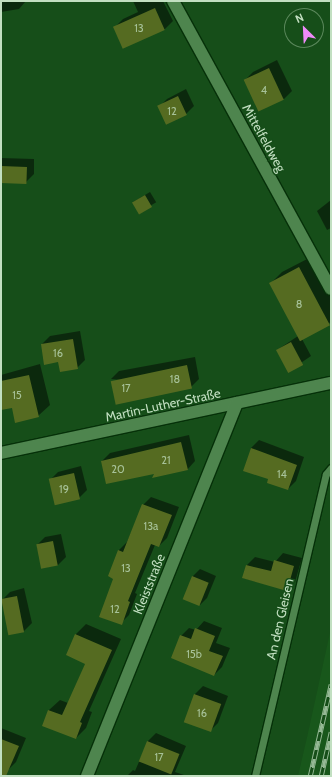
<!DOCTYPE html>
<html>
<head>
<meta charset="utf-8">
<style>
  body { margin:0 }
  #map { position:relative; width:332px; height:777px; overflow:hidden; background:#164e19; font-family:Cabin,sans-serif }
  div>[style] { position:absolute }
  .built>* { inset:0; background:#18571b }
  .shadow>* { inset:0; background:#0007; transform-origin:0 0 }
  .building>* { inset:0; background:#556b21; transform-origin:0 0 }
  .roads { filter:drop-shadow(1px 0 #063109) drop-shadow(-1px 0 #063109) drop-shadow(0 1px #063109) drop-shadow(0 -1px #063109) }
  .lane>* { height:7px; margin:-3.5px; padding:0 3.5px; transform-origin:3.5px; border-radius:3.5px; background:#4e854e }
  .street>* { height:12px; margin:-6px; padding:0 6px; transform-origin:6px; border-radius:6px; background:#4e854e }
  .rail>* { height:4.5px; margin-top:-2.25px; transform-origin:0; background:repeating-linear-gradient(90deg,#164e19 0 9px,#95b995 0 18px); box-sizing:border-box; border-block:1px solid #95b995 }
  span { translate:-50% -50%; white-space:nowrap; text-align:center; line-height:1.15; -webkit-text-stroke:3px #164e19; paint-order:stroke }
  .number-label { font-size:11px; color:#a7c299 }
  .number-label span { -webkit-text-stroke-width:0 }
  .street-label { font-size:13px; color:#c2dfc1 }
  .frame { position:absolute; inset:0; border:2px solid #c2dfc1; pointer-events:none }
  .north { position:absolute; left:284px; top:8px; width:40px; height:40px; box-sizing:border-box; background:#164e19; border:1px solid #5b885c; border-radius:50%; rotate:336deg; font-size:11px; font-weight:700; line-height:16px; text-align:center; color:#c2dfc1 }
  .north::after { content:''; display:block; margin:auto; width:14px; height:18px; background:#ee8bf8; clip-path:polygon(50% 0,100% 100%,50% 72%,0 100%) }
</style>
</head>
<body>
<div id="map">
  <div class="built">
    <i style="clip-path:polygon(331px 628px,331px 776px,298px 776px,308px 733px)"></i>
  </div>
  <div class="shadow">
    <i style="clip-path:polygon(1px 1px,26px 1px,19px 9px,1px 12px)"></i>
    <i style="clip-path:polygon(133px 1px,163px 1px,173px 21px,165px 29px,124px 47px,115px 27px,123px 19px,138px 12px)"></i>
    <i style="clip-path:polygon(277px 60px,292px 91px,284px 99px,245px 80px,253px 72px)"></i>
    <i style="clip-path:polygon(186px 89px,194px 106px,186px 114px,159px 107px,167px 99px)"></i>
    <i style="clip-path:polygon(1px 158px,34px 159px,34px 174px,26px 182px,1px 182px)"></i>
    <i style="left:150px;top:192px;width:12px;height:20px;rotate:59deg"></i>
    <i style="clip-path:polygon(331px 200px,331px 228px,327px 230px,317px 211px)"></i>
    <i style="clip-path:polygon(311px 257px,331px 296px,331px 322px,302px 339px,311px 356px,289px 371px,277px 350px,298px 336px,271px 283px,282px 272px)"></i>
    <i style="clip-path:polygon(80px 331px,85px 360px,77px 368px,59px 361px,42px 344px,50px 336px)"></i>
    <i style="clip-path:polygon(195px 357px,199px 379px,191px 387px,111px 379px,119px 371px)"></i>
    <i style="clip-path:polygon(40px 364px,50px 405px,38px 416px,12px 407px,1px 409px,1px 375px)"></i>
    <i style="clip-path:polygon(189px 435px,195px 461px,187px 470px,156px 472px,102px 461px,110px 453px)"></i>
    <i style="clip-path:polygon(259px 440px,304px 457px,296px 481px,288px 489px,270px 478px,251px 448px)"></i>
    <i style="clip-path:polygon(81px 466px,87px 490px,79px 498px,50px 480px,58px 472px)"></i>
    <i style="clip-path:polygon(151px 497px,179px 507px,167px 538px,159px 546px,155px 545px,135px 593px,137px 594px,129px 615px,121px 623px,115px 578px,109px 576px,119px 550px,127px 542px,143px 505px)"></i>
    <i style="clip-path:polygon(61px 534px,66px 557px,58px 565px,42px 568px,37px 545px,45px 537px)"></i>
    <i style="clip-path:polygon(283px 553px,302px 558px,295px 582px,287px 590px,243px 578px,247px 565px,255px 557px,275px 562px)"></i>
    <i style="clip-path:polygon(200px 569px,216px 576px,207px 598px,200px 605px,192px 577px)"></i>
    <i style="clip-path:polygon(24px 588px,32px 623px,24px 631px,2px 600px,10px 592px)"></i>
    <i style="clip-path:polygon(204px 621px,222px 628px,216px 643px,230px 648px,222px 667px,214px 675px,181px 636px,189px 628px,196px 630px)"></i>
    <i style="clip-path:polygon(86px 624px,121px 639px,89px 711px,92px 712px,86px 728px,76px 738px,43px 725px,49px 710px,60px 700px,68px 703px,86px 663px,67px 655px,76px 634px)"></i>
    <i style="clip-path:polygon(203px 686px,228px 696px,218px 723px,210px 731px,185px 722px,195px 694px)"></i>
    <i style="clip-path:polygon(1px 728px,26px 738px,16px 762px,8px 770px,1px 768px)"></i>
    <i style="clip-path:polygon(156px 733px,186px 746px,175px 772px,187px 776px,127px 776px,133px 770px,135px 771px,148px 741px)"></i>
  </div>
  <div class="building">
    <i style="left:155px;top:8px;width:24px;height:46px;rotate:66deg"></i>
    <i style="left:269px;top:68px;width:35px;height:28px;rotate:65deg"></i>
    <i style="left:178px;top:96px;width:21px;height:23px;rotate:65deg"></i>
    <i style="left:1px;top:166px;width:26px;height:17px;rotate:2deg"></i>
    <i style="left:145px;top:195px;width:14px;height:15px;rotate:60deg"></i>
    <i style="left:299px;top:267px;width:66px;height:34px;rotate:62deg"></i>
    <i style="clip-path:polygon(73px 339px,78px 369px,60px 372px,58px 362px,44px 365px,41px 344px)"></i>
    <i style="left:291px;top:342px;width:26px;height:17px;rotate:62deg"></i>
    <i style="left:187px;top:365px;width:24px;height:78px;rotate:78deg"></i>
    <i style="clip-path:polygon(29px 375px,39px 417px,15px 423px,12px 408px,1px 410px,1px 381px)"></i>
    <i style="clip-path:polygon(181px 442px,188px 470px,152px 478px,154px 474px,106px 484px,101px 461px)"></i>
    <i style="clip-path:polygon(251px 448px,297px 465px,288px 490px,267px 483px,268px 479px,243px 471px)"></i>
    <i style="left:74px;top:473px;width:27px;height:26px;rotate:77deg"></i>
    <i style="clip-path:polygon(142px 504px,172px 515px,159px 547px,151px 544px,128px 601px,130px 602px,122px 625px,99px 617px,113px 579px,108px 576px,118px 550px,123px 552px)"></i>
    <i style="left:53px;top:541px;width:25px;height:17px;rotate:79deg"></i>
    <i style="clip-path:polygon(274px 560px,294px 566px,287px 591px,242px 578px,246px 565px,271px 571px)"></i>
    <i style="left:192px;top:576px;width:18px;height:25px;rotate:22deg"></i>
    <i style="left:17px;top:596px;width:37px;height:16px;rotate:79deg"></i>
    <i style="clip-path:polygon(195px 628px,215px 636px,209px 651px,223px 656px,214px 676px,171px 658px,180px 635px,191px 639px)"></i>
    <i style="clip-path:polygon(75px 634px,112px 650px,80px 722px,82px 723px,76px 739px,42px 726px,48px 710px,62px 715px,85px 664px,66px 655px)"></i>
    <i style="left:194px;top:694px;width:29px;height:30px;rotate:20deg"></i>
    <i style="clip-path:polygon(1px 739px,19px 746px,6px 776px,1px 776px)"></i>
    <i style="left:147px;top:741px;width:35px;height:22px;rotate:22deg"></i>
  </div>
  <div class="roads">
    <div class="lane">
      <i style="left:255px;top:776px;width:310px;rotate:-76.8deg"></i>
      <i style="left:326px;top:474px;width:8px;rotate:-50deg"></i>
    </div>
    <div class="street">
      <i style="left:173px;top:1px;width:328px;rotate:61.3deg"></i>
      <i style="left:1px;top:453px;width:337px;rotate:-12deg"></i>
      <i style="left:87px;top:776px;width:402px;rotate:-68.1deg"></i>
    </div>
  </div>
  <div class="rail">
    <i style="left:310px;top:776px;width:94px;rotate:-77.1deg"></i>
    <i style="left:321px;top:776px;width:45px;rotate:-77.2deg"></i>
  </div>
  <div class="number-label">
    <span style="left:139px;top:28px">13</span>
    <span style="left:264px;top:90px">4</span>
    <span style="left:172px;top:111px">12</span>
    <span style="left:299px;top:304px">8</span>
    <span style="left:58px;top:353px">16</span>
    <span style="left:175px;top:379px">18</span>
    <span style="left:126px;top:388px">17</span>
    <span style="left:17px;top:395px">15</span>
    <span style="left:166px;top:460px">21</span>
    <span style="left:118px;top:469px">20</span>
    <span style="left:282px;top:474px">14</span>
    <span style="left:64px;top:489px">19</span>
    <span style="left:151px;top:526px">13a</span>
    <span style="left:126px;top:568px">13</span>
    <span style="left:115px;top:609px">12</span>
    <span style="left:194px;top:654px">15b</span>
    <span style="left:202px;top:713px">16</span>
    <span style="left:159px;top:757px">17</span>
  </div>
  <div class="street-label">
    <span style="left:264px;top:138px;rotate:61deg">Mittelfeldweg</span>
    <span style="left:163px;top:405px;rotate:-12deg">Martin-Luther-Straße</span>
    <span style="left:149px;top:584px;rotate:-68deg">Kleiststraße</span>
    <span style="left:280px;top:619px;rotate:-77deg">An den Gleisen</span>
  </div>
  <div class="frame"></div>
  <div class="north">N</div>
</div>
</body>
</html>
